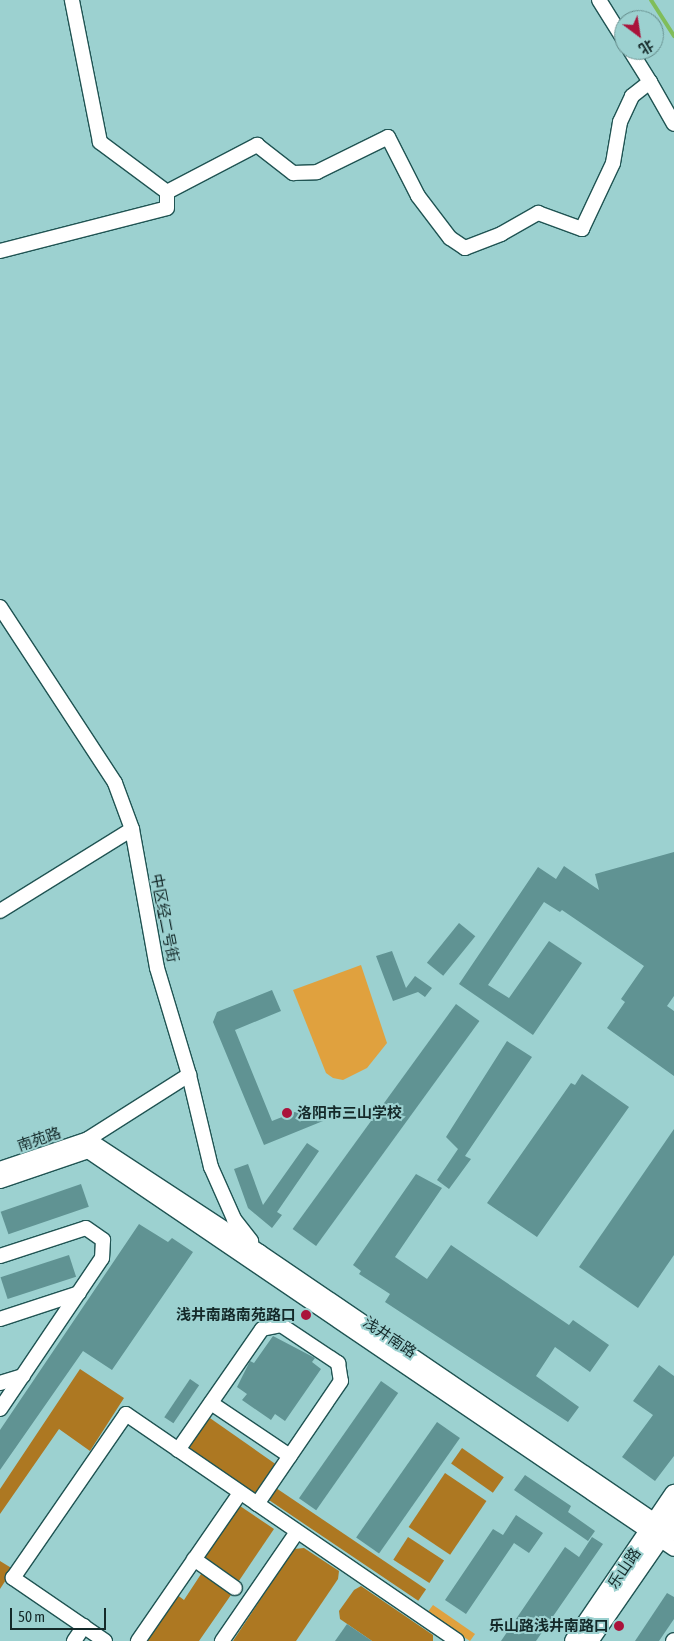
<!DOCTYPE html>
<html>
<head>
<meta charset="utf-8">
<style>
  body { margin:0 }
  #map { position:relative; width:674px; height:1641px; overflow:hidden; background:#9cd1d0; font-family:"Asap Condensed","Noto Sans SC",sans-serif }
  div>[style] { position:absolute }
  .green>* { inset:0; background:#e0a13e }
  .forest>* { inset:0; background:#ad7822; transform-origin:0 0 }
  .stream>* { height:4px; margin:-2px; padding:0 2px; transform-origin:2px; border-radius:2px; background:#80bd5a }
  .building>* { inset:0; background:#609393; transform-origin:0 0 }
  .roads { filter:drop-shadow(1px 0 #205453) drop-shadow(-1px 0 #205453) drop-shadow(0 1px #205453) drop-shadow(0 -1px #205453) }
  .minor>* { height:14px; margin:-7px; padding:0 7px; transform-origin:7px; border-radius:7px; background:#fff }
  .major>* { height:18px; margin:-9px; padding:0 9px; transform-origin:9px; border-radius:9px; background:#fff }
  .dots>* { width:14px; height:14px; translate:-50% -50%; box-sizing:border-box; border:2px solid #9cd1d0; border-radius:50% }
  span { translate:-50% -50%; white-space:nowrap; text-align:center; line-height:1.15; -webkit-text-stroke:4px #9cd1d0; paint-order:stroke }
  .street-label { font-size:15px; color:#142929 }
  .poi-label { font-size:15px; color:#142929; font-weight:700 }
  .left { translate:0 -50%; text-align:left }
  .right { translate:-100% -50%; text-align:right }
  .north { position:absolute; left:614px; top:10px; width:50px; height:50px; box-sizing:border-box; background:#9cd1d0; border:1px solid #668e8d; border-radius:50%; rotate:149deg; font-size:14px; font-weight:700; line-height:20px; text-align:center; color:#142929 }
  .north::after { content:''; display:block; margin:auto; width:18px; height:22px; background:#aa133b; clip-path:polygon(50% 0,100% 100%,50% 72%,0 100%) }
  .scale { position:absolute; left:10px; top:1608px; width:96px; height:22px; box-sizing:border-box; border:2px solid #142929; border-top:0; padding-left:6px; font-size:15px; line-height:18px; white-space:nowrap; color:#142929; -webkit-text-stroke:4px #9cd1d0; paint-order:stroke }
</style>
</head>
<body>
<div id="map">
  <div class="green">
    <i style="clip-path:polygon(361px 965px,387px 1043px,367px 1068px,343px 1080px,333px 1078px,326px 1073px,293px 990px)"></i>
    <i style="clip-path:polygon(433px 1605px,475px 1634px,470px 1641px,427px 1613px)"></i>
  </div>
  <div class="forest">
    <i style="clip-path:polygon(80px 1369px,124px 1398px,90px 1451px,59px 1429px,0 1514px,0 1489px)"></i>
    <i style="left:207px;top:1416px;width:84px;height:37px;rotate:35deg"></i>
    <i style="left:462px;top:1448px;width:51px;height:19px;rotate:35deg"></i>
    <i style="left:445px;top:1473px;width:50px;height:65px;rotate:34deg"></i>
    <i style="left:276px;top:1488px;width:181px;height:14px;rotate:34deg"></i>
    <i style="left:240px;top:1506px;width:41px;height:67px;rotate:34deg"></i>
    <i style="left:408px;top:1537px;width:43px;height:27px;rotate:33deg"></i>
    <i style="clip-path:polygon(304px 1548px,339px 1571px,338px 1579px,296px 1641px,233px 1641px,294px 1549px)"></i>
    <i style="clip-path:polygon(0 1561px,13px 1569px,0 1589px)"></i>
    <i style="clip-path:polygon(203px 1571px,233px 1592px,199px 1641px,144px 1641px,176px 1594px,184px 1600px)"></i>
    <i style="clip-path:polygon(361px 1586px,433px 1635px,433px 1641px,372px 1641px,340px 1619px,339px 1611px,354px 1590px)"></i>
  </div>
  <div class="stream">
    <i style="left:651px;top:0;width:43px;rotate:57.4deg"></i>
  </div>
  <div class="building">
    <i style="clip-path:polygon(674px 852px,674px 996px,667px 1006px,674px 1011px,674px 1076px,607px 1028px,625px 1002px,621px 999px,644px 966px,562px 910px,560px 912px,544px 902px,488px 985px,509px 998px,549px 941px,582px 963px,533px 1035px,459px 984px,538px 867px,556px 879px,564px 866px,599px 890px,595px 874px)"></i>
    <i style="left:459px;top:923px;width:21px;height:51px;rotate:39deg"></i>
    <i style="clip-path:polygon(392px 951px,406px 988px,415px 976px,432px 988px,425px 997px,418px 992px,393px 1001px,376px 956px)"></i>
    <i style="clip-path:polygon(272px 990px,281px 1011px,235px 1030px,272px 1121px,315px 1104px,323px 1121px,264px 1145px,213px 1022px,217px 1012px)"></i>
    <i style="left:456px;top:1004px;width:29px;height:278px;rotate:36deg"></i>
    <i style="clip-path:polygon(507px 1041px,532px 1057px,465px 1156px,471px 1159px,449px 1189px,437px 1180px,458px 1149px,446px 1137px)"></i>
    <i style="clip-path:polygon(582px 1074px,629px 1107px,537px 1237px,487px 1203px,571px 1083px,575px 1085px)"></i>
    <i style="clip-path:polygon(674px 1129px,674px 1255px,638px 1308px,579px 1267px)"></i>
    <i style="clip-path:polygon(307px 1143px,319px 1151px,277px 1212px,282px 1215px,272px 1228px,248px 1208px,234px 1169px,248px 1164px,263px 1205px)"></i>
    <i style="clip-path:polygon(416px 1174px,442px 1188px,395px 1257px,427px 1279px,451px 1245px,569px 1325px,573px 1320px,609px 1345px,590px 1372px,555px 1347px,536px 1376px,579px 1407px,568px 1422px,385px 1302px,390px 1294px,359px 1274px,361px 1271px,353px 1265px)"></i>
    <i style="left:81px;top:1184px;width:24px;height:85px;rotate:71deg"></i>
    <i style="clip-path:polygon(139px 1224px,168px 1242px,172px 1238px,193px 1252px,112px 1370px,83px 1351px,0 1470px,0 1430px)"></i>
    <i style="left:69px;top:1255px;width:23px;height:72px;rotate:72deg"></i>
    <i style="clip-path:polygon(273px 1336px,315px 1358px,312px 1362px,321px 1369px,285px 1421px,275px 1414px,271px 1420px,242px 1400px,247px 1394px,237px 1387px,250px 1361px,254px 1363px)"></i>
    <i style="clip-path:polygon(659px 1365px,674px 1376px,674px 1456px,655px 1481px,622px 1457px,653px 1415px,633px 1401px)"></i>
    <i style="left:190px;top:1379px;width:11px;height:46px;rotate:34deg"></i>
    <i style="left:381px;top:1381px;width:21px;height:143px;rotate:35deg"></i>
    <i style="left:437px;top:1422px;width:28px;height:141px;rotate:35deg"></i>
    <i style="clip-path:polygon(525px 1475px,571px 1506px,568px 1512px,595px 1531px,588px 1541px,514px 1490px)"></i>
    <i style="clip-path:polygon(516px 1515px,543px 1533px,529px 1553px,514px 1543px,466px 1614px,445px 1600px,493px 1529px,503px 1535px)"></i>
    <i style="clip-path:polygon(592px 1537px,603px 1544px,536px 1641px,501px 1641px,565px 1547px,579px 1557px)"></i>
    <i style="clip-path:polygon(667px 1593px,674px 1597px,674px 1619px,659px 1641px,635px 1641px)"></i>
    <i style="clip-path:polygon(347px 1624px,372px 1641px,335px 1641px)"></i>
  </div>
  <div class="roads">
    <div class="minor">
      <i style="left:599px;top:0;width:47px;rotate:58deg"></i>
      <i style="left:630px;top:50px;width:38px;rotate:58deg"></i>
      <i style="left:167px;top:192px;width:102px;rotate:-27.6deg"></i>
      <i style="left:257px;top:145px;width:46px;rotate:37.9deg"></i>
      <i style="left:293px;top:173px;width:24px;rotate:-2deg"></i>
      <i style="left:317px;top:172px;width:79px;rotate:-26.2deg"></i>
      <i style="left:388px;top:137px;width:66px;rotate:63deg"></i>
      <i style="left:418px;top:196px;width:53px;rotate:52.7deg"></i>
      <i style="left:450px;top:238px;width:18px;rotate:34deg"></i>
      <i style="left:465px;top:248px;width:39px;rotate:-21deg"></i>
      <i style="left:501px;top:234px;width:43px;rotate:-29.6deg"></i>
      <i style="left:538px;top:213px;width:47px;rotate:20deg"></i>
      <i style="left:582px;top:229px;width:73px;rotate:-64.8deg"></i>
      <i style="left:613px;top:163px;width:42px;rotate:-80.3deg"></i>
      <i style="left:620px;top:122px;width:29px;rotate:-65deg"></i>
      <i style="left:632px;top:96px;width:23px;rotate:-38deg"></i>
      <i style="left:650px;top:82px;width:48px;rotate:60.3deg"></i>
      <i style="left:0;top:251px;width:172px;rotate:-14.4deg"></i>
      <i style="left:167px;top:208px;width:16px;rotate:-90deg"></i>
      <i style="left:167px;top:192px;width:84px;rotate:-143.3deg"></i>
      <i style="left:100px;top:142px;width:145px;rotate:-101.2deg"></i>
      <i style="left:0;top:607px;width:210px;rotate:56.8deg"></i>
      <i style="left:115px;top:783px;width:49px;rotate:69.7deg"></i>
      <i style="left:132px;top:829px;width:141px;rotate:79.8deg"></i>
      <i style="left:157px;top:968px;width:112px;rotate:73.3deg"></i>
      <i style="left:189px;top:1075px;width:95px;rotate:76.6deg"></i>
      <i style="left:211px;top:1167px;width:57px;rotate:66.1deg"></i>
      <i style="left:234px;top:1219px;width:28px;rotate:52deg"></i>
      <i style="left:0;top:911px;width:155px;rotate:-31.8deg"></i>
      <i style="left:88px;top:1139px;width:206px;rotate:33.3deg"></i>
      <i style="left:260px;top:1252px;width:501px;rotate:34.26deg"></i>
      <i style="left:88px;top:1151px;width:708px;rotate:34.18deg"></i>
      <i style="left:0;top:1169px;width:93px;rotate:-18.8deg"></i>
      <i style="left:88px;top:1139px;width:120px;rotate:-32.4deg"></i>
      <i style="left:0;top:1181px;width:93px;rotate:-18.8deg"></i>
      <i style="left:0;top:1256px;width:90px;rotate:-18deg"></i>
      <i style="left:86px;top:1228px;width:21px;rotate:35deg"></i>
      <i style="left:103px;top:1240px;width:18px;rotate:93deg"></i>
      <i style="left:102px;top:1258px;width:182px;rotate:124deg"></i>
      <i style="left:0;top:1319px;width:83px;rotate:-18.2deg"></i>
      <i style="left:0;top:1383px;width:24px;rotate:-17deg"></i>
      <i style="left:211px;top:1403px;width:95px;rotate:33.9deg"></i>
      <i style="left:178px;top:1450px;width:147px;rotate:-55.2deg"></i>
      <i style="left:262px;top:1329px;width:19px;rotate:-12deg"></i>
      <i style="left:281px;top:1325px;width:69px;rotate:33.7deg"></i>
      <i style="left:338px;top:1363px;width:18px;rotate:81deg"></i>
      <i style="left:341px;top:1381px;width:149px;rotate:124.3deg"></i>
      <i style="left:194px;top:1559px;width:50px;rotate:35.3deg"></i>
      <i style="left:74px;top:1641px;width:18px;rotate:-56deg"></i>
      <i style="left:105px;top:1641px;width:112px;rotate:-145.6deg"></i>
      <i style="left:13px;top:1578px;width:199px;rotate:-55.4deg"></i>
      <i style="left:126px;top:1414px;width:401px;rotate:34.4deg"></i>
      <i style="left:138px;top:1641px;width:180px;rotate:-55.4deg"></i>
      <i style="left:222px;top:1641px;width:132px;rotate:-55.5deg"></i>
      <i style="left:673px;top:1641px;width:1px;rotate:-45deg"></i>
    </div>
    <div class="major">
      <i style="left:574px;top:1641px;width:178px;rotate:-55.8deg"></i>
      <i style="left:589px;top:1641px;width:150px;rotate:-55.4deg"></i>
    </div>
  </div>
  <div class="dots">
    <i style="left:287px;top:1113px;background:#aa133b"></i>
    <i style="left:306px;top:1315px;background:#aa133b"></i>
    <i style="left:619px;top:1626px;background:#aa133b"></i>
  </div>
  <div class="street-label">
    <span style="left:165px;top:918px;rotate:79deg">中区经二号街</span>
    <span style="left:39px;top:1139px;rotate:-19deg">南苑路</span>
    <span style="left:390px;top:1337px;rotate:34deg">浅井南路</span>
    <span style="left:624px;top:1568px;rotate:-56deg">乐山路</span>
  </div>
  <div class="poi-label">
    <span class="left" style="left:297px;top:1113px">洛阳市三山学校</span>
    <span class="right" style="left:296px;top:1315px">浅井南路南苑路口</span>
    <span class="right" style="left:609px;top:1626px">乐山路浅井南路口</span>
  </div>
  <div class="north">北</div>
  <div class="scale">50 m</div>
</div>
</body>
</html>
